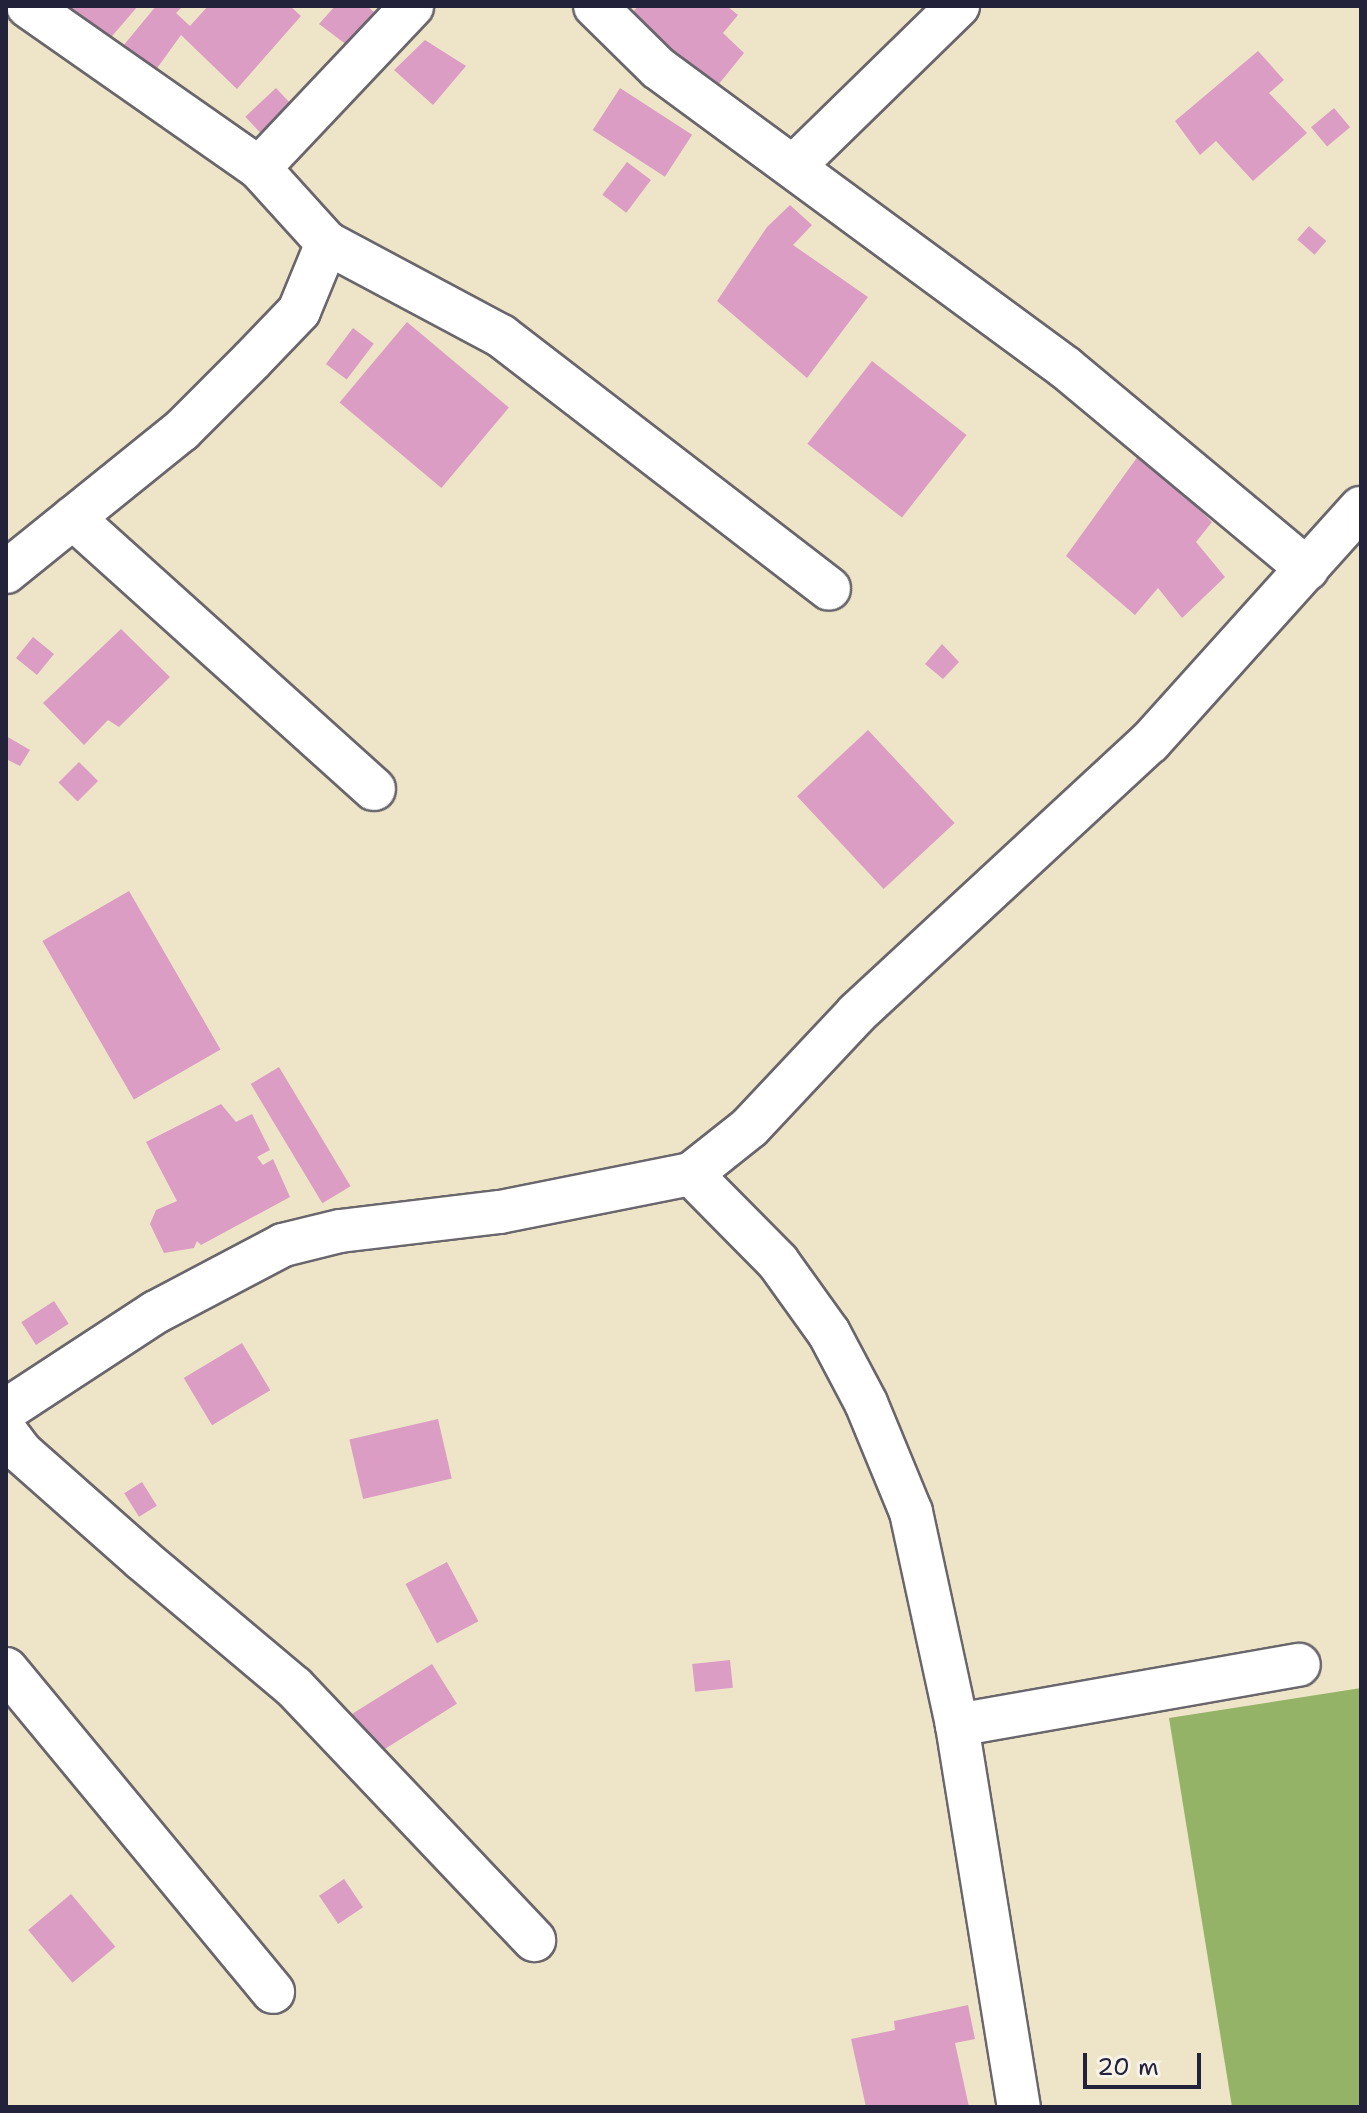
<!DOCTYPE html>
<html>
<head>
<meta charset="utf-8">
<style>
  body { margin:0 }
  #map { position:relative; width:1367px; height:2113px; overflow:hidden; background:#eee5c8; font-family:"Shantell Sans",sans-serif }
  div>[style] { position:absolute }
  .forest>* { inset:0; background:#94b367 }
  .building>* { inset:0; background:#db9dc4; transform-origin:0 0 }
  .roads { filter:drop-shadow(2px 0 #69666c) drop-shadow(-2px 0 #69666c) drop-shadow(0 2px #69666c) drop-shadow(0 -2px #69666c) }
  .minor>* { height:42px; margin:-21px; padding:0 21px; transform-origin:21px; border-radius:21px; background:#fff }
  span { translate:-50% -50%; white-space:nowrap; text-align:center; line-height:1.15; -webkit-text-stroke:6px #f7f3e8; paint-order:stroke }
  .frame { position:absolute; inset:0; border:8px solid #22223b; pointer-events:none }
  .scale { position:absolute; left:1083px; top:2053px; width:118px; height:36px; box-sizing:border-box; border:4px solid #22223b; border-top:0; padding-left:10px; font-size:24px; line-height:28px; white-space:nowrap; color:#22223b; -webkit-text-stroke:6px #f7f3e8; paint-order:stroke }
</style>
</head>
<body>
<div id="map">
  <div class="forest">
    <i style="clip-path:polygon(1361px 1688px,1361px 2107px,1232px 2107px,1169px 1718px)"></i>
  </div>
  <div class="building">
    <i style="clip-path:polygon(63px 6px,138px 6px,107px 42px)"></i>
    <i style="clip-path:polygon(156px 6px,183px 6px,176px 13px,190px 26px,208px 6px,290px 6px,301px 16px,237px 89px,181px 35px,155px 71px,123px 46px)"></i>
    <i style="clip-path:polygon(335px 6px,367px 6px,374px 12px,347px 45px,319px 24px)"></i>
    <i style="clip-path:polygon(638px 6px,727px 6px,738px 15px,723px 33px,744px 53px,714px 90px,628px 18px)"></i>
    <i style="clip-path:polygon(425px 40px,466px 66px,433px 105px,394px 70px)"></i>
    <i style="clip-path:polygon(1258px 51px,1284px 80px,1269px 93px,1307px 133px,1253px 181px,1216px 141px,1200px 155px,1175px 121px)"></i>
    <i style="left:276px;top:88px;width:26px;height:42px;rotate:47deg"></i>
    <i style="left:620px;top:88px;width:86px;height:50px;rotate:33deg"></i>
    <i style="left:1334px;top:108px;width:25px;height:30px;rotate:50deg"></i>
    <i style="left:627px;top:162px;width:30px;height:41px;rotate:37deg"></i>
    <i style="clip-path:polygon(790px 205px,812px 225px,793px 245px,868px 297px,807px 378px,717px 301px,767px 227px)"></i>
    <i style="left:1309px;top:226px;width:23px;height:18px;rotate:41deg"></i>
    <i style="left:407px;top:322px;width:133px;height:105px;rotate:40deg"></i>
    <i style="left:353px;top:328px;width:26px;height:45px;rotate:37deg"></i>
    <i style="left:872px;top:361px;width:120px;height:105px;rotate:38deg"></i>
    <i style="clip-path:polygon(1141px 452px,1212px 522px,1196px 542px,1225px 577px,1182px 618px,1158px 588px,1135px 615px,1066px 556px)"></i>
    <i style="clip-path:polygon(121px 629px,170px 677px,119px 727px,108px 720px,84px 745px,43px 703px)"></i>
    <i style="left:33px;top:637px;width:27px;height:27px;rotate:39deg"></i>
    <i style="clip-path:polygon(942px 644px,959px 662px,943px 679px,925px 664px)"></i>
    <i style="left:868px;top:730px;width:127px;height:97px;rotate:47deg"></i>
    <i style="clip-path:polygon(6px 736px,30px 750px,20px 766px,6px 759px)"></i>
    <i style="left:79px;top:762px;width:27px;height:29px;rotate:45deg"></i>
    <i style="left:129px;top:891px;width:183px;height:100px;rotate:60deg"></i>
    <i style="left:279px;top:1067px;width:139px;height:33px;rotate:59deg"></i>
    <i style="clip-path:polygon(221px 1104px,236px 1122px,252px 1114px,270px 1150px,257px 1157px,263px 1165px,273px 1159px,290px 1197px,201px 1245px,197px 1241px,194px 1248px,164px 1253px,150px 1224px,156px 1210px,177px 1201px,146px 1142px)"></i>
    <i style="left:54px;top:1301px;width:27px;height:39px;rotate:57deg"></i>
    <i style="left:242px;top:1343px;width:55px;height:68px;rotate:59deg"></i>
    <i style="left:438px;top:1419px;width:61px;height:91px;rotate:77deg"></i>
    <i style="left:142px;top:1482px;width:28px;height:21px;rotate:58deg"></i>
    <i style="left:447px;top:1562px;width:67px;height:47px;rotate:62deg"></i>
    <i style="left:730px;top:1660px;width:28px;height:38px;rotate:84deg"></i>
    <i style="left:432px;top:1664px;width:47px;height:101px;rotate:58deg"></i>
    <i style="left:344px;top:1879px;width:34px;height:30px;rotate:56deg"></i>
    <i style="left:71px;top:1894px;width:69px;height:56px;rotate:50deg"></i>
    <i style="clip-path:polygon(968px 2005px,975px 2039px,955px 2043px,969px 2107px,866px 2107px,851px 2039px,895px 2030px,894px 2021px)"></i>
  </div>
  <div class="roads">
    <div class="minor">
      <i style="left:595px;top:6px;width:88px;rotate:44.5deg"></i>
      <i style="left:658px;top:68px;width:506px;rotate:36.33deg"></i>
      <i style="left:1066px;top:368px;width:314px;rotate:39.8deg"></i>
      <i style="left:795px;top:165px;width:228px;rotate:-44.3deg"></i>
      <i style="left:259px;top:168px;width:223px;rotate:-46.6deg"></i>
      <i style="left:327px;top:243px;width:197px;rotate:28.1deg"></i>
      <i style="left:501px;top:336px;width:414px;rotate:37.6deg"></i>
      <i style="left:73px;top:518px;width:405px;rotate:42deg"></i>
      <i style="left:6px;top:572px;width:225px;rotate:-38.9deg"></i>
      <i style="left:181px;top:431px;width:100px;rotate:-45deg"></i>
      <i style="left:252px;top:360px;width:68px;rotate:-46.2deg"></i>
      <i style="left:299px;top:311px;width:74px;rotate:-67.6deg"></i>
      <i style="left:327px;top:243px;width:101px;rotate:-132.2deg"></i>
      <i style="left:259px;top:168px;width:282px;rotate:-145deg"></i>
      <i style="left:691px;top:1174px;width:124px;rotate:45.3deg"></i>
      <i style="left:778px;top:1262px;width:87px;rotate:54.3deg"></i>
      <i style="left:829px;top:1333px;width:79px;rotate:62.1deg"></i>
      <i style="left:866px;top:1403px;width:118px;rotate:67.6deg"></i>
      <i style="left:911px;top:1512px;width:218px;rotate:77.8deg"></i>
      <i style="left:957px;top:1725px;width:387px;rotate:80.8deg"></i>
      <i style="left:6px;top:1410px;width:179px;rotate:-33.2deg"></i>
      <i style="left:156px;top:1312px;width:144px;rotate:-27.8deg"></i>
      <i style="left:283px;top:1245px;width:59px;rotate:-13.8deg"></i>
      <i style="left:340px;top:1231px;width:161px;rotate:-6.8deg"></i>
      <i style="left:500px;top:1212px;width:195px;rotate:-11.3deg"></i>
      <i style="left:691px;top:1174px;width:75px;rotate:-38.5deg"></i>
      <i style="left:750px;top:1127px;width:156px;rotate:-46.8deg"></i>
      <i style="left:857px;top:1013px;width:399px;rotate:-42.8deg"></i>
      <i style="left:1150px;top:742px;width:315px;rotate:-48deg"></i>
      <i style="left:6px;top:1432px;width:25px;rotate:53deg"></i>
      <i style="left:21px;top:1452px;width:163px;rotate:41.5deg"></i>
      <i style="left:143px;top:1560px;width:197px;rotate:40.1deg"></i>
      <i style="left:294px;top:1687px;width:349px;rotate:46.5deg"></i>
      <i style="left:6px;top:1669px;width:419px;rotate:50.4deg"></i>
      <i style="left:957px;top:1725px;width:347px;rotate:-10deg"></i>
    </div>
  </div>
  <div class="frame"></div>
  <div class="scale">20 m</div>
</div>
</body>
</html>
